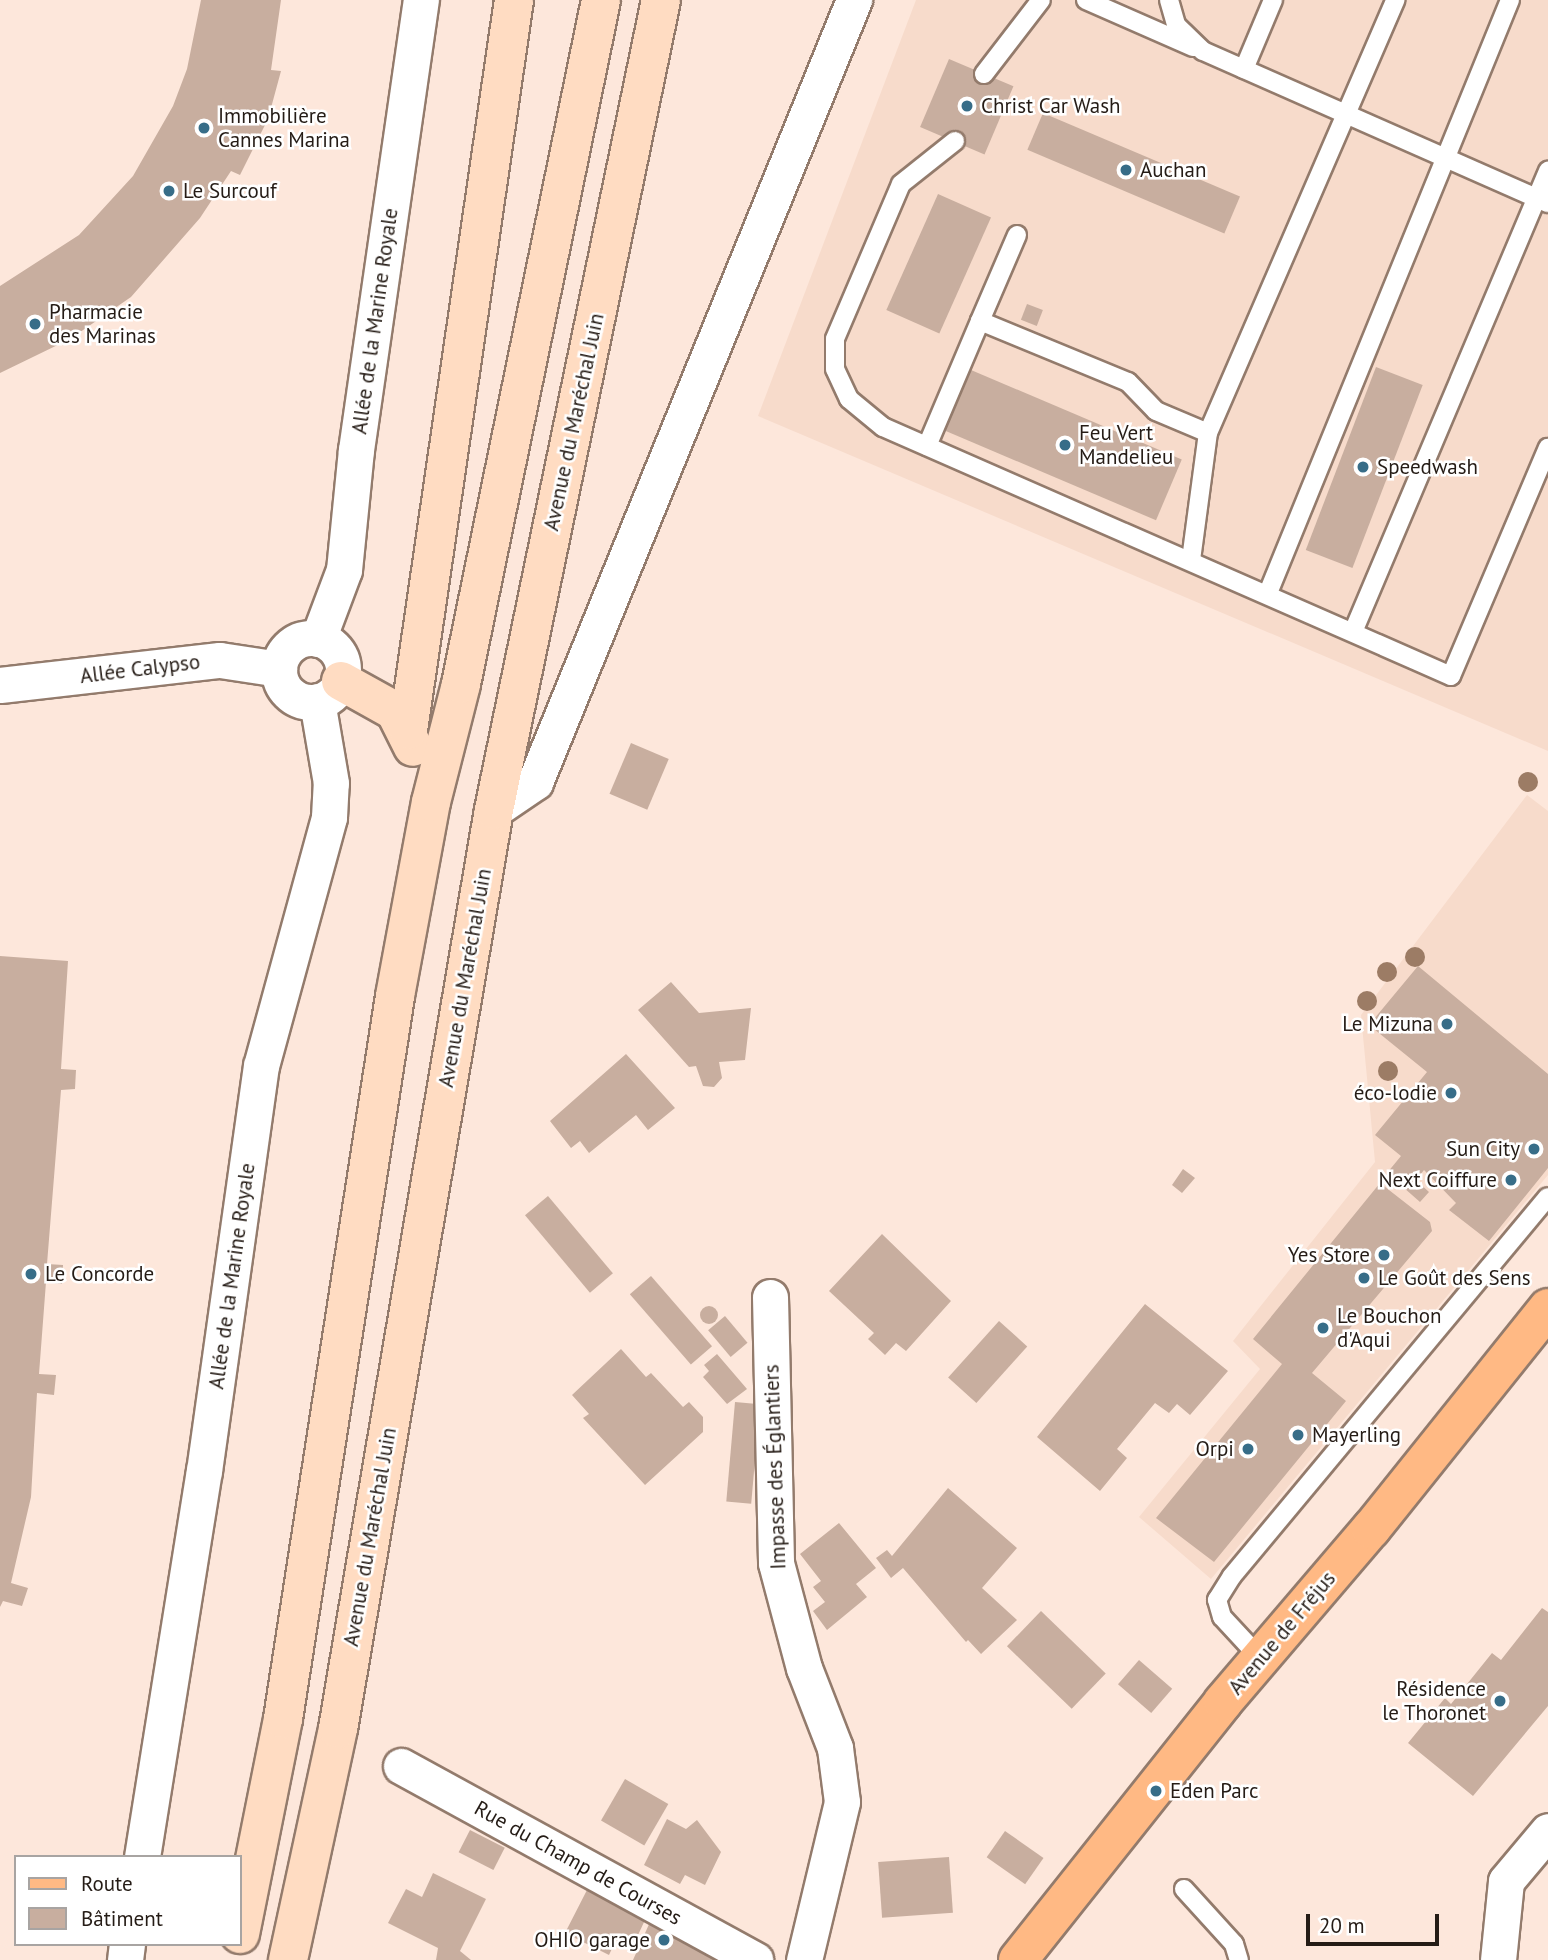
<!DOCTYPE html>
<html>
<head>
<meta charset="utf-8">
<style>
  body { margin:0 }
  #map { position:relative; width:1548px; height:1960px; overflow:hidden; background:#fde7db; font-family:"PT Sans",sans-serif }
  div>[style] { position:absolute }
  .built>* { inset:0; background:#f7dbcb }
  .building>* { inset:0; background:#c8ae9f; transform-origin:0 0 }
  .round { border-radius:50% }
  .roads { filter:drop-shadow(2px 0 #937b6c) drop-shadow(-2px 0 #937b6c) drop-shadow(0 2px #937b6c) drop-shadow(0 -2px #937b6c) }
  .lane>* { height:18px; margin:-9px; padding:0 9px; transform-origin:9px; border-radius:9px; background:#fff }
  .street>* { height:35px; margin:-17.5px; padding:0 17.5px; transform-origin:17.5px; border-radius:17.5px; background:#fff }
  .street>.ring { margin:-17.5px; padding:0; box-sizing:content-box; background:none; border:35px solid #fff; border-radius:50% }
  .secondary>* { height:38px; margin:-19px; padding:0 19px; transform-origin:19px; border-radius:19px; background:#ffdcc2 }
  .primary>* { height:38px; margin:-19px; padding:0 19px; transform-origin:19px; border-radius:19px; background:#ffb984 }
  .trees>* { width:20px; height:20px; margin:-10px; border-radius:50%; background:#9c7c65 }
  .dots>* { width:19px; height:19px; translate:-50% -50%; box-sizing:border-box; border:4px solid #fff; border-radius:50% }
  span { translate:-50% -50%; white-space:nowrap; text-align:center; line-height:1.15; -webkit-text-stroke:5px #fff; paint-order:stroke }
  .poi-label { font-size:21px; color:#251c16 }
  .left { translate:0 -50%; text-align:left }
  .right { translate:-100% -50%; text-align:right }
  .street-label { font-size:21px; color:#251c16 }
  .legend { position:absolute; left:14px; top:1855px; width:228px; height:91px; box-sizing:border-box; background:#fff; border:2px solid #a8a4a2; margin:0; padding:9px 12px; list-style:none; font-size:21px; color:#251c16 }
  .legend li { display:flex; align-items:center; gap:14px; height:35px }
  .legend b { width:35px; border:2px solid #a8a4a2 }
  .scale { position:absolute; left:1306px; top:1914px; width:133px; height:32px; box-sizing:border-box; border:4px solid #251c16; border-top:0; padding-left:9px; font-size:21px; line-height:24px; white-space:nowrap; color:#251c16; -webkit-text-stroke:5px #fff; paint-order:stroke }
</style>
</head>
<body>
<div id="map">
  <div class="built">
    <i style="clip-path:polygon(916px 0,1548px 0,1548px 751px,758px 416px)"></i>
    <i style="clip-path:polygon(1527px 795px,1548px 811px,1548px 1175px,1211px 1579px,1139px 1517px,1260px 1369px,1233px 1341px,1375px 1162px,1361px 1015px)"></i>
  </div>
  <div class="building">
    <i style="clip-path:polygon(201px 0,281px 0,271px 70px,281px 71px,268px 119px,240px 175px,231px 171px,200px 218px,131px 297px,70px 339px,0 373px,0 286px,79px 235px,133px 176px,173px 106px,187px 69px)"></i>
    <i style="left:949px;top:59px;width:70px;height:74px;rotate:23deg"></i>
    <i style="left:1043px;top:113px;width:214px;height:40px;rotate:23deg"></i>
    <i style="left:938px;top:194px;width:58px;height:127px;rotate:24deg"></i>
    <i style="left:1027px;top:304px;width:17px;height:17px;rotate:21deg"></i>
    <i style="left:1376px;top:367px;width:50px;height:196px;rotate:21deg"></i>
    <i style="left:971px;top:370px;width:229px;height:66px;rotate:23deg"></i>
    <i style="left:631px;top:743px;width:41px;height:55px;rotate:23deg"></i>
    <i style="clip-path:polygon(0 956px,68px 961px,61px 1069px,76px 1070px,75px 1089px,61px 1090px,47px 1264px,63px 1265px,62px 1284px,46px 1282px,39px 1374px,56px 1375px,54px 1395px,37px 1393px,31px 1497px,11px 1583px,28px 1588px,22px 1606px,3px 1601px,0 1607px)"></i>
    <i style="clip-path:polygon(1418px 966px,1548px 1074px,1548px 1168px,1489px 1241px,1449px 1210px,1456px 1203px,1424px 1170px,1416px 1180px,1429px 1192px,1420px 1202px,1387px 1173px,1401px 1156px,1375px 1135px,1427px 1072px,1369px 1025px)"></i>
    <i style="clip-path:polygon(671px 982px,699px 1013px,751px 1008px,745px 1060px,719px 1062px,722px 1078px,714px 1087px,703px 1086px,696px 1066px,689px 1067px,638px 1010px)"></i>
    <i style="clip-path:polygon(626px 1054px,675px 1108px,648px 1130px,636px 1115px,589px 1153px,580px 1141px,571px 1148px,550px 1121px)"></i>
    <i style="clip-path:polygon(1183px 1169px,1195px 1178px,1182px 1193px,1172px 1185px)"></i>
    <i style="clip-path:polygon(1380px 1183px,1430px 1222px,1432px 1231px,1312px 1373px,1346px 1401px,1214px 1562px,1156px 1518px,1282px 1364px,1253px 1339px)"></i>
    <i style="left:548px;top:1196px;width:101px;height:30px;rotate:50deg"></i>
    <i style="clip-path:polygon(882px 1234px,951px 1301px,906px 1351px,896px 1343px,885px 1355px,868px 1339px,874px 1333px,829px 1291px)"></i>
    <i style="left:651px;top:1276px;width:93px;height:28px;rotate:49deg"></i>
    <i style="clip-path:polygon(1145px 1304px,1228px 1371px,1190px 1415px,1177px 1404px,1169px 1413px,1155px 1403px,1117px 1449px,1127px 1458px,1100px 1491px,1037px 1437px)"></i>
    <i class="round" style="left:700px;top:1306px;width:18px;height:18px"></i>
    <i style="left:725px;top:1316px;width:35px;height:22px;rotate:50deg"></i>
    <i style="left:999px;top:1321px;width:38px;height:76px;rotate:42deg"></i>
    <i style="clip-path:polygon(621px 1349px,646px 1377px,651px 1373px,683px 1407px,689px 1402px,703px 1417px,703px 1432px,645px 1485px,583px 1418px,589px 1414px,572px 1395px)"></i>
    <i style="clip-path:polygon(717px 1354px,747px 1389px,727px 1404px,703px 1377px,709px 1371px,704px 1365px)"></i>
    <i style="left:735px;top:1402px;width:25px;height:100px;rotate:5deg"></i>
    <i style="clip-path:polygon(948px 1488px,1017px 1548px,982px 1588px,1017px 1620px,981px 1654px,968px 1640px,966px 1642px,903px 1568px,891px 1578px,876px 1558px,887px 1550px,892px 1556px)"></i>
    <i style="clip-path:polygon(839px 1523px,876px 1568px,856px 1584px,867px 1597px,827px 1630px,813px 1611px,825px 1602px,813px 1587px,821px 1581px,800px 1554px)"></i>
    <i style="clip-path:polygon(1542px 1608px,1548px 1612px,1548px 1706px,1473px 1796px,1408px 1743px,1445px 1698px,1451px 1704px,1492px 1653px,1501px 1660px)"></i>
    <i style="left:1041px;top:1611px;width:90px;height:49px;rotate:44deg"></i>
    <i style="left:1139px;top:1660px;width:44px;height:32px;rotate:41deg"></i>
    <i style="left:625px;top:1779px;width:50px;height:48px;rotate:30deg"></i>
    <i style="clip-path:polygon(667px 1819px,686px 1829px,697px 1820px,721px 1852px,705px 1885px,685px 1875px,680px 1884px,644px 1865px)"></i>
    <i style="left:470px;top:1830px;width:39px;height:25px;rotate:27deg"></i>
    <i style="left:1005px;top:1831px;width:47px;height:32px;rotate:35deg"></i>
    <i style="left:949px;top:1857px;width:56px;height:71px;rotate:86deg"></i>
    <i style="clip-path:polygon(433px 1873px,486px 1899px,460px 1951px,471px 1960px,436px 1960px,438px 1948px,388px 1923px,406px 1889px,422px 1897px)"></i>
    <i style="clip-path:polygon(587px 1890px,645px 1920px,632px 1948px,616px 1940px,609px 1955px,565px 1933px)"></i>
    <i style="clip-path:polygon(650px 1922px,725px 1960px,633px 1960px)"></i>
  </div>
  <div class="roads">
    <div class="lane">
      <i style="left:1086px;top:0;width:117px;rotate:23.7deg"></i>
      <i style="left:1169px;top:0;width:26px;rotate:74deg"></i>
      <i style="left:1176px;top:25px;width:37px;rotate:44deg"></i>
      <i style="left:1203px;top:51px;width:377px;rotate:23.8deg"></i>
      <i style="left:1244px;top:69px;width:75px;rotate:-67.2deg"></i>
      <i style="left:984px;top:74px;width:93px;rotate:-52.4deg"></i>
      <i style="left:955px;top:141px;width:69px;rotate:141.5deg"></i>
      <i style="left:901px;top:184px;width:168px;rotate:113.1deg"></i>
      <i style="left:835px;top:339px;width:30px;rotate:90deg"></i>
      <i style="left:835px;top:369px;width:33px;rotate:65deg"></i>
      <i style="left:849px;top:399px;width:44px;rotate:39.5deg"></i>
      <i style="left:883px;top:427px;width:620px;rotate:23.67deg"></i>
      <i style="left:1451px;top:676px;width:248px;rotate:-67deg"></i>
      <i style="left:1017px;top:235px;width:94px;rotate:113.3deg"></i>
      <i style="left:980px;top:321px;width:160px;rotate:22.4deg"></i>
      <i style="left:1128px;top:382px;width:40px;rotate:46deg"></i>
      <i style="left:1156px;top:411px;width:56px;rotate:22.9deg"></i>
      <i style="left:927px;top:446px;width:136px;rotate:-67deg"></i>
      <i style="left:1191px;top:560px;width:128px;rotate:-82.4deg"></i>
      <i style="left:1208px;top:433px;width:472px;rotate:-66.6deg"></i>
      <i style="left:1268px;top:593px;width:640px;rotate:-67.8deg"></i>
      <i style="left:1353px;top:632px;width:501px;rotate:-67.07deg"></i>
      <i style="left:1261px;top:1659px;width:57px;rotate:-132.9deg"></i>
      <i style="left:1222px;top:1617px;width:18px;rotate:-106deg"></i>
      <i style="left:1217px;top:1600px;width:28px;rotate:-58deg"></i>
      <i style="left:1232px;top:1576px;width:493px;rotate:-50.2deg"></i>
      <i style="left:1184px;top:1889px;width:74px;rotate:47.7deg"></i>
      <i style="left:1234px;top:1944px;width:17px;rotate:73deg"></i>
    </div>
    <div class="street">
      <i class="ring" style="left:279px;top:638px;width:29px;height:29px"></i>
      <i style="left:318px;top:639px;width:74px;rotate:-69.4deg"></i>
      <i style="left:344px;top:570px;width:121px;rotate:-84.3deg"></i>
      <i style="left:356px;top:450px;width:455px;rotate:-81.8deg"></i>
      <i style="left:0;top:685px;width:221px;rotate:-6.5deg"></i>
      <i style="left:220px;top:660px;width:60px;rotate:8.7deg"></i>
      <i style="left:494px;top:810px;width:50px;rotate:-34.3deg"></i>
      <i style="left:535px;top:782px;width:845px;rotate:-67.81deg"></i>
      <i style="left:770px;top:1297px;width:266px;rotate:88.7deg"></i>
      <i style="left:776px;top:1563px;width:109px;rotate:75.1deg"></i>
      <i style="left:804px;top:1668px;width:86px;rotate:68.8deg"></i>
      <i style="left:835px;top:1748px;width:54px;rotate:82.6deg"></i>
      <i style="left:842px;top:1802px;width:163px;rotate:103.5deg"></i>
      <i style="left:401px;top:1766px;width:404px;rotate:28.7deg"></i>
      <i style="left:142px;top:1857px;width:391px;rotate:-80.9deg"></i>
      <i style="left:204px;top:1471px;width:409px;rotate:-82deg"></i>
      <i style="left:261px;top:1066px;width:258px;rotate:-74.7deg"></i>
      <i style="left:329px;top:817px;width:34px;rotate:-87deg"></i>
      <i style="left:331px;top:783px;width:83px;rotate:-99.7deg"></i>
      <i style="left:125px;top:1960px;width:16px;rotate:-83deg"></i>
      <i style="left:1498px;top:1960px;width:79px;rotate:-84.2deg"></i>
      <i style="left:1506px;top:1881px;width:65px;rotate:-50deg"></i>
    </div>
    <div class="secondary">
      <i style="left:341px;top:681px;width:62px;rotate:29.1deg"></i>
      <i style="left:395px;top:711px;width:40px;rotate:63.4deg"></i>
      <i style="left:408px;top:730px;width:738px;rotate:-81.74deg"></i>
      <i style="left:240px;top:1934px;width:219px;rotate:-78.7deg"></i>
      <i style="left:283px;top:1719px;width:732px;rotate:-81.19deg"></i>
      <i style="left:395px;top:996px;width:197px;rotate:-79.5deg"></i>
      <i style="left:431px;top:802px;width:122px;rotate:-75.7deg"></i>
      <i style="left:461px;top:684px;width:698px;rotate:-78.43deg"></i>
      <i style="left:288px;top:1960px;width:236px;rotate:-77.8deg"></i>
      <i style="left:338px;top:1729px;width:932px;rotate:-80.37deg"></i>
      <i style="left:494px;top:810px;width:827px;rotate:-78.35deg"></i>
    </div>
    <div class="primary">
      <i style="left:1018px;top:1960px;width:330px;rotate:-51.5deg"></i>
      <i style="left:1223px;top:1702px;width:228px;rotate:-49.5deg"></i>
      <i style="left:1371px;top:1529px;width:283px;rotate:-51.3deg"></i>
    </div>
  </div>
  <div class="trees">
    <i style="left:1528px;top:782px"></i>
    <i style="left:1415px;top:957px"></i>
    <i style="left:1387px;top:972px"></i>
    <i style="left:1367px;top:1001px"></i>
    <i style="left:1388px;top:1071px"></i>
  </div>
  <div class="dots">
    <i style="left:967px;top:106px;background:#376d88"></i>
    <i style="left:204px;top:128px;background:#376d88"></i>
    <i style="left:1126px;top:170px;background:#376d88"></i>
    <i style="left:169px;top:191px;background:#376d88"></i>
    <i style="left:35px;top:324px;background:#376d88"></i>
    <i style="left:1065px;top:445px;background:#376d88"></i>
    <i style="left:1363px;top:467px;background:#376d88"></i>
    <i style="left:1447px;top:1024px;background:#376d88"></i>
    <i style="left:1451px;top:1093px;background:#376d88"></i>
    <i style="left:1534px;top:1149px;background:#376d88"></i>
    <i style="left:1511px;top:1180px;background:#376d88"></i>
    <i style="left:1384px;top:1255px;background:#376d88"></i>
    <i style="left:31px;top:1274px;background:#376d88"></i>
    <i style="left:1364px;top:1278px;background:#376d88"></i>
    <i style="left:1323px;top:1328px;background:#376d88"></i>
    <i style="left:1298px;top:1435px;background:#376d88"></i>
    <i style="left:1248px;top:1449px;background:#376d88"></i>
    <i style="left:1500px;top:1701px;background:#376d88"></i>
    <i style="left:1156px;top:1791px;background:#376d88"></i>
    <i style="left:664px;top:1940px;background:#376d88"></i>
  </div>
  <div class="poi-label">
    <span class="left" style="left:981px;top:106px">Christ Car Wash</span>
    <span class="left" style="left:218px;top:128px">Immobilière<br>Cannes Marina</span>
    <span class="left" style="left:1140px;top:170px">Auchan</span>
    <span class="left" style="left:183px;top:191px">Le Surcouf</span>
    <span class="left" style="left:49px;top:324px">Pharmacie<br>des Marinas</span>
    <span class="left" style="left:1079px;top:445px">Feu Vert<br>Mandelieu</span>
    <span class="left" style="left:1377px;top:467px">Speedwash</span>
    <span class="right" style="left:1433px;top:1024px">Le Mizuna</span>
    <span class="right" style="left:1437px;top:1093px">éco-lodie</span>
    <span class="right" style="left:1520px;top:1149px">Sun City</span>
    <span class="right" style="left:1497px;top:1180px">Next Coiffure</span>
    <span class="right" style="left:1370px;top:1255px">Yes Store</span>
    <span class="left" style="left:45px;top:1274px">Le Concorde</span>
    <span class="left" style="left:1378px;top:1278px">Le Goût des Sens</span>
    <span class="left" style="left:1337px;top:1328px">Le Bouchon<br>d'Aqui</span>
    <span class="left" style="left:1312px;top:1435px">Mayerling</span>
    <span class="right" style="left:1234px;top:1449px">Orpi</span>
    <span class="right" style="left:1486px;top:1701px">Résidence<br>le Thoronet</span>
    <span class="left" style="left:1170px;top:1791px">Eden Parc</span>
    <span class="right" style="left:650px;top:1940px">OHIO garage</span>
  </div>
  <div class="street-label">
    <span style="left:375px;top:321px;rotate:-82deg">Allée de la Marine Royale</span>
    <span style="left:574px;top:422px;rotate:-78deg">Avenue du Maréchal Juin</span>
    <span style="left:140px;top:669px;rotate:-7deg">Allée Calypso</span>
    <span style="left:465px;top:978px;rotate:-80deg">Avenue du Maréchal Juin</span>
    <span style="left:232px;top:1276px;rotate:-82deg">Allée de la Marine Royale</span>
    <span style="left:775px;top:1467px;rotate:-92deg">Impasse des Églantiers</span>
    <span style="left:370px;top:1537px;rotate:-80deg">Avenue du Maréchal Juin</span>
    <span style="left:1282px;top:1633px;rotate:-50deg">Avenue de Fréjus</span>
    <span style="left:578px;top:1863px;rotate:29deg">Rue du Champ de Courses</span>
  </div>
  <ul class="legend">
  <li><b style="height:9px;background:#ffb984"></b>Route</li>
  <li><b style="height:19px;background:#c8ae9f"></b>Bâtiment</li>
  </ul>
  <div class="scale">20 m</div>
</div>
</body>
</html>
